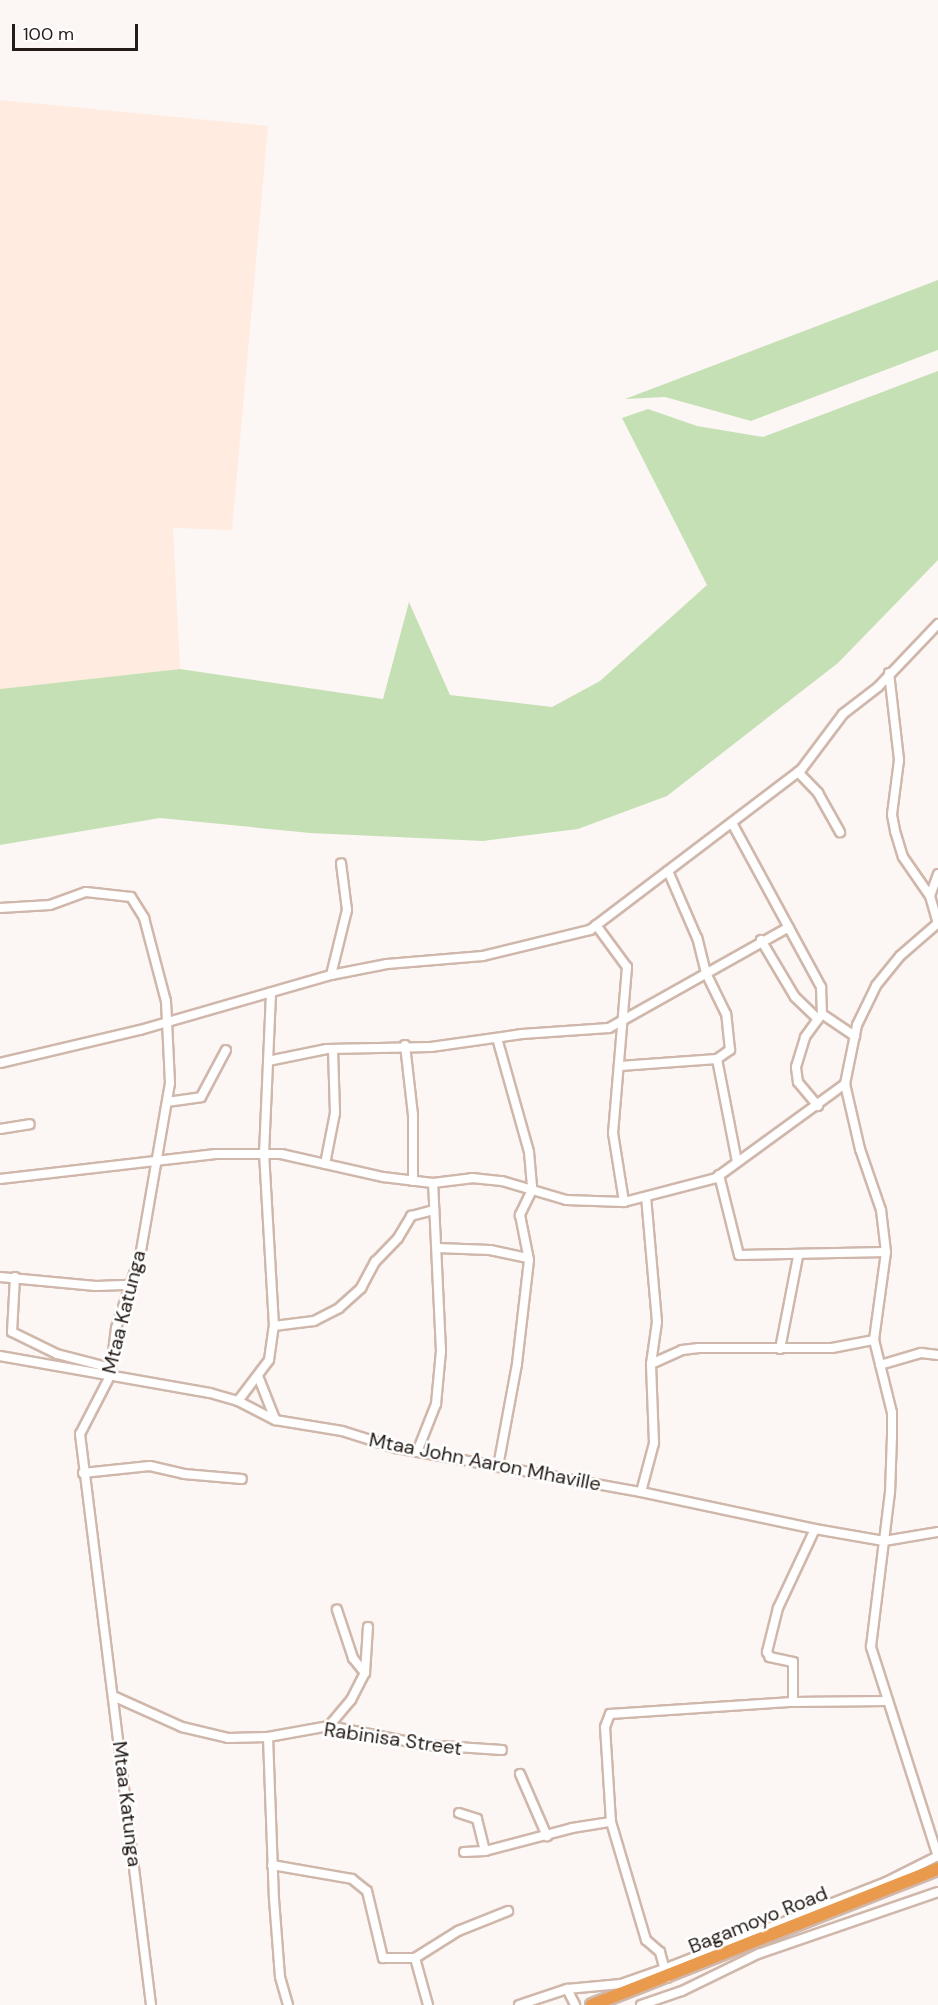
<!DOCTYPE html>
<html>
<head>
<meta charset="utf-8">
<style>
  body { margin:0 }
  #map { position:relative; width:938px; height:2005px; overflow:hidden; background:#fcf7f4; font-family:"DM Sans",sans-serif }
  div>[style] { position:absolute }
  .built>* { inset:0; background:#ffebe0 }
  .green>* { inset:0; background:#c6e0b5 }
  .roads { filter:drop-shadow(2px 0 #d0b7ab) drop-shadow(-2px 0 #d0b7ab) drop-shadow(0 2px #d0b7ab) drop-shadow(0 -2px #d0b7ab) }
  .minor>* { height:8px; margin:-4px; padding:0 4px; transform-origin:4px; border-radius:4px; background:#fff }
  .trunk>* { height:12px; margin:-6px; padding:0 6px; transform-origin:6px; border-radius:6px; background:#ea9a4c }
  span { translate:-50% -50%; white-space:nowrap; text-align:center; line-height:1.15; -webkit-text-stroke:5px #fff; paint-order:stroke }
  .street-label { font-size:20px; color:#251c17 }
  .scale { position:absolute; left:12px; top:24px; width:126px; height:27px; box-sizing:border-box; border:3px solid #251c17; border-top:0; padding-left:8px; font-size:18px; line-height:21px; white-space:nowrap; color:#251c17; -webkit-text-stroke:4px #fff; paint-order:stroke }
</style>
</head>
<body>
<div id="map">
  <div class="built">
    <i style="clip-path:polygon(0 100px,268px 126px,232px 530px,173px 528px,180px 669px,0 689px)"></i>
  </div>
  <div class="green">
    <i style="clip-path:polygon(938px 280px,938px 350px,751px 421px,665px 397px,625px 399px)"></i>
    <i style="clip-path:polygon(938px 371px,938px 560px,838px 663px,667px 796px,578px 829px,483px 841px,310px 833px,160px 818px,0 845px,0 689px,180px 669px,383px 699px,409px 602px,450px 695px,552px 707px,600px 681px,707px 585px,622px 418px,648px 409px,697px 426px,763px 437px)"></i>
  </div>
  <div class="roads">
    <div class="minor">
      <i style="left:889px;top:673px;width:88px;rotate:83.4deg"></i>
      <i style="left:899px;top:760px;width:55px;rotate:97.3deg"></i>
      <i style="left:892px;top:815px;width:16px;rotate:79deg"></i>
      <i style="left:895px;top:831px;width:27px;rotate:73deg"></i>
      <i style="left:903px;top:857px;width:47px;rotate:55.3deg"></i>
      <i style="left:798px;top:772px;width:29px;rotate:46deg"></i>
      <i style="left:818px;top:793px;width:45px;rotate:60.6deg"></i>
      <i style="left:732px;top:823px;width:187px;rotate:61.5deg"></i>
      <i style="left:821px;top:987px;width:27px;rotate:88deg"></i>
      <i style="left:822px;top:1014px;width:40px;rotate:34deg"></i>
      <i style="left:938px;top:874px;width:23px;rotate:110deg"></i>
      <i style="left:930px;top:896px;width:29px;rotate:74deg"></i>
      <i style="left:0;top:908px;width:50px;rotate:-3.4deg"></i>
      <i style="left:50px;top:905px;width:38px;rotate:-20deg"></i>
      <i style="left:86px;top:892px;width:45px;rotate:6.3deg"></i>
      <i style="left:131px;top:897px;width:25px;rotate:58deg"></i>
      <i style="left:144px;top:918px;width:86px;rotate:75.2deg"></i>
      <i style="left:166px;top:1001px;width:82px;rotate:87.2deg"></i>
      <i style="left:170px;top:1083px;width:176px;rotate:99.8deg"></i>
      <i style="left:140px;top:1256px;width:76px;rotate:108.4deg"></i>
      <i style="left:116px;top:1328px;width:48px;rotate:97.1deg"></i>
      <i style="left:110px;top:1376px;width:65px;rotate:117.3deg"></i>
      <i style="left:80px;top:1434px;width:575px;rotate:82.91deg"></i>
      <i style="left:938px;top:923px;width:50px;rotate:139deg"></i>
      <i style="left:900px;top:956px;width:38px;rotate:129deg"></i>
      <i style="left:876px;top:986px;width:43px;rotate:116deg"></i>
      <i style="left:857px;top:1025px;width:60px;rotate:101.5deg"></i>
      <i style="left:845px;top:1084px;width:67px;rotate:77deg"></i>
      <i style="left:860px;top:1149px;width:65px;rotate:71deg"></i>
      <i style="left:881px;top:1210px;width:42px;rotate:83.2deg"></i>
      <i style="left:886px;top:1252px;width:89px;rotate:97.8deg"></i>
      <i style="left:874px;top:1340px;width:75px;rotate:76.1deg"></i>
      <i style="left:892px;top:1413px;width:23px;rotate:90deg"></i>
      <i style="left:892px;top:1436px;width:56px;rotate:92deg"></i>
      <i style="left:890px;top:1492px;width:156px;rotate:97deg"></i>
      <i style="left:871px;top:1647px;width:220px;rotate:72.3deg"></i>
      <i style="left:596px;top:925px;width:52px;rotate:53.6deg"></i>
      <i style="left:627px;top:967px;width:167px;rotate:94.8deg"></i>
      <i style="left:613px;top:1133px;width:70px;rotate:80.9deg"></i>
      <i style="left:761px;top:940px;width:66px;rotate:59.2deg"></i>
      <i style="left:795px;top:997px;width:32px;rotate:44deg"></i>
      <i style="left:331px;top:975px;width:67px;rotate:-76.2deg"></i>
      <i style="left:347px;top:910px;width:47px;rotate:-97.3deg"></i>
      <i style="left:497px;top:1038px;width:118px;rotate:74.3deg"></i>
      <i style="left:529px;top:1152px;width:38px;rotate:85deg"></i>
      <i style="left:532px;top:1190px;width:28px;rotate:116deg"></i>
      <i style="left:520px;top:1215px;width:46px;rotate:78.7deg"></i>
      <i style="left:529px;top:1260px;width:105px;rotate:96.6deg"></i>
      <i style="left:517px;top:1364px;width:105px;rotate:100.5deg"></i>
      <i style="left:405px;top:1045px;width:70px;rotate:83.5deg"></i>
      <i style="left:413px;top:1115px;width:66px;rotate:90deg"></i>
      <i style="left:717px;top:1059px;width:105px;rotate:79deg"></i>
      <i style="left:268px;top:1061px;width:60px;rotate:-11.5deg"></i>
      <i style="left:327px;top:1049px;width:104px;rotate:-1.1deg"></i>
      <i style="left:431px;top:1047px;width:92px;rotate:-8.1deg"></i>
      <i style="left:522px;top:1034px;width:87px;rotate:-3.9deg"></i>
      <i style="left:609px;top:1028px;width:206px;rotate:-29.3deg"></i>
      <i style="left:0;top:1063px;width:144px;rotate:-13.3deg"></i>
      <i style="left:140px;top:1030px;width:199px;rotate:-16.1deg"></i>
      <i style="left:331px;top:975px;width:57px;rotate:-11.1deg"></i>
      <i style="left:387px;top:964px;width:96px;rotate:-4.8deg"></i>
      <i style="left:483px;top:956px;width:110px;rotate:-13.7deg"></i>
      <i style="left:590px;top:930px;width:265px;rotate:-37.2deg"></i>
      <i style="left:801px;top:770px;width:70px;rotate:-53.1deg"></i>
      <i style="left:843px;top:714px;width:44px;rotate:-37.6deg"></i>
      <i style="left:878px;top:687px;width:87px;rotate:-46.4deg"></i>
      <i style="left:620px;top:1066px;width:97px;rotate:-4.1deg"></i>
      <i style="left:717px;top:1059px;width:16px;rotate:-35deg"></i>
      <i style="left:730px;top:1050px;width:36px;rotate:-96deg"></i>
      <i style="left:726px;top:1014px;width:46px;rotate:-116deg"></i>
      <i style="left:706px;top:973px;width:36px;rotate:-104deg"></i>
      <i style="left:697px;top:938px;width:73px;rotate:-113.4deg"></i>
      <i style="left:167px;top:1102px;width:34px;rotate:-8deg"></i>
      <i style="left:201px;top:1097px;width:53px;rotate:-62deg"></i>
      <i style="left:818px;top:1106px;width:31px;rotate:-130deg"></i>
      <i style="left:798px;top:1082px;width:15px;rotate:-98deg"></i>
      <i style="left:796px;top:1067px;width:31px;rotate:-73deg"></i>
      <i style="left:805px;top:1037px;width:29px;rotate:-54deg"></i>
      <i style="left:0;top:1129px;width:30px;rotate:-9deg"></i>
      <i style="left:325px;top:1164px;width:52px;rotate:-78.9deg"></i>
      <i style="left:335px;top:1113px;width:64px;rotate:-91.8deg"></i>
      <i style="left:719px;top:1175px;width:82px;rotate:76deg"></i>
      <i style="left:739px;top:1255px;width:147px;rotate:-1.2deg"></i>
      <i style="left:0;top:1179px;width:217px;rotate:-6.6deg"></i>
      <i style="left:216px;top:1154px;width:65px"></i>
      <i style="left:281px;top:1154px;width:105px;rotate:12.7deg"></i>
      <i style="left:383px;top:1177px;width:50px;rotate:6.8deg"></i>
      <i style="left:433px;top:1183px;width:39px;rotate:-7deg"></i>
      <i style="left:472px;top:1178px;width:30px;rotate:6deg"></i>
      <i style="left:502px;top:1181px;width:67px;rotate:16.5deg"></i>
      <i style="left:566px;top:1200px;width:58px;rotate:2deg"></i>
      <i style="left:624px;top:1202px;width:95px;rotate:-14.6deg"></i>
      <i style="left:716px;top:1178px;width:160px;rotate:-36.1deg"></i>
      <i style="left:437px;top:1248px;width:53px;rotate:2.2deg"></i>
      <i style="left:490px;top:1250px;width:39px;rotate:12deg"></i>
      <i style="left:0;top:1277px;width:96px;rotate:5.4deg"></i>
      <i style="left:96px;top:1286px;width:34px;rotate:-2deg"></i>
      <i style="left:15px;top:1277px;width:55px;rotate:93.1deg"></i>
      <i style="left:12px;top:1332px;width:50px;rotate:26.1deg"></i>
      <i style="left:57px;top:1354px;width:56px;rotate:14.5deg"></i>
      <i style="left:274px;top:1326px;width:40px;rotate:-7.1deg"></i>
      <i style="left:314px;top:1321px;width:28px;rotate:-27deg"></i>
      <i style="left:339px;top:1308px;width:30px;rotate:-42deg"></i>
      <i style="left:361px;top:1288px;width:30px;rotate:-62deg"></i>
      <i style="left:375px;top:1262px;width:33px;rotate:-46deg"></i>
      <i style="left:398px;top:1238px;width:26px;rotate:-59deg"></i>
      <i style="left:411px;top:1216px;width:24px;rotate:-15deg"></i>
      <i style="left:780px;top:1349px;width:95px;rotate:-79deg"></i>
      <i style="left:0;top:1356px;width:213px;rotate:10deg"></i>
      <i style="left:210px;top:1393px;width:29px;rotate:16deg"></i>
      <i style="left:238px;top:1401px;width:42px;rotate:27.2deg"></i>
      <i style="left:275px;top:1420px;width:68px;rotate:9.3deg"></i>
      <i style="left:342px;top:1431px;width:57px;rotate:17.5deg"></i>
      <i style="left:396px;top:1448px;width:249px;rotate:10.2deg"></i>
      <i style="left:641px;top:1492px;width:178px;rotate:12deg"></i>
      <i style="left:815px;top:1529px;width:70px;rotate:9.9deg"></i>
      <i style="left:884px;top:1541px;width:55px;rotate:-9.5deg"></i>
      <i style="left:651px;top:1364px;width:34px;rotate:-24deg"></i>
      <i style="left:682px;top:1350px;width:17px;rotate:-7deg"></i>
      <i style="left:699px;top:1348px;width:133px"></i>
      <i style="left:832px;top:1348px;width:43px;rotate:-10.8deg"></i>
      <i style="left:880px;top:1365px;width:43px;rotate:-16.3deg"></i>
      <i style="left:921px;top:1353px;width:17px;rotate:7deg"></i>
      <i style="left:258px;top:1376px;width:46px;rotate:68.4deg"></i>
      <i style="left:238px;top:1401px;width:51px;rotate:-52.9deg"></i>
      <i style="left:269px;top:1360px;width:34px;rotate:-82deg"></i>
      <i style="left:274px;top:1326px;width:172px;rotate:-93.3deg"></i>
      <i style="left:264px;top:1154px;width:162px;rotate:-87.5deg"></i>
      <i style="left:417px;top:1452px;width:52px;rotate:-68.4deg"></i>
      <i style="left:436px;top:1404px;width:53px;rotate:-84.6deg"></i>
      <i style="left:441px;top:1351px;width:168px;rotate:-92.7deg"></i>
      <i style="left:83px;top:1473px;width:67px;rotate:-6deg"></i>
      <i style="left:150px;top:1466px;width:35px;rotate:13deg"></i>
      <i style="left:184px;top:1474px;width:58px;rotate:4.9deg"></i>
      <i style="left:641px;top:1492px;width:51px;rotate:-75.1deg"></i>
      <i style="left:654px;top:1443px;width:79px;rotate:-92.2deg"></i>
      <i style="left:651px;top:1364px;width:42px;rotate:-81.9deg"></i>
      <i style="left:657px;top:1322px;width:125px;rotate:-95deg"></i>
      <i style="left:365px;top:1673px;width:46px;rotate:-86.3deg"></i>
      <i style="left:113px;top:1696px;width:76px;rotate:24.2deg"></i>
      <i style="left:182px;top:1727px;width:47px;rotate:13.4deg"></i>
      <i style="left:228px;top:1738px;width:40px;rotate:-1.4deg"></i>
      <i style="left:268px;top:1737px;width:62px;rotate:-10.2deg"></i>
      <i style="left:329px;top:1726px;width:99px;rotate:11.1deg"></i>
      <i style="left:426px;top:1745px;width:76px;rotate:3.8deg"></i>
      <i style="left:793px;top:1702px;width:40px;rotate:-90deg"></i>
      <i style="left:793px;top:1662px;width:24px;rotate:-168deg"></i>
      <i style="left:770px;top:1657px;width:6px;rotate:-121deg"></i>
      <i style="left:767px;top:1652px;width:45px;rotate:-76deg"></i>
      <i style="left:778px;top:1608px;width:87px;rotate:-64.9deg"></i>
      <i style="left:329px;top:1726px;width:34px;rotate:-50deg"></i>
      <i style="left:351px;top:1700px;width:30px;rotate:-63deg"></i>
      <i style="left:365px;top:1673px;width:19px;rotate:-129deg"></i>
      <i style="left:353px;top:1658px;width:51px;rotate:-108.4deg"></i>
      <i style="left:268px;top:1737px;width:162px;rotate:87.9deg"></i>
      <i style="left:274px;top:1899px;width:78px;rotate:85.6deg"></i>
      <i style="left:280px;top:1977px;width:29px;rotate:74deg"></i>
      <i style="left:520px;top:1774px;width:68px;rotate:66.5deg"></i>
      <i style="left:459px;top:1813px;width:19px;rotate:18deg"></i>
      <i style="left:477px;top:1819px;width:33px;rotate:76deg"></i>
      <i style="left:464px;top:1852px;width:21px;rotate:-3deg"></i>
      <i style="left:485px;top:1851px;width:90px;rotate:-14.8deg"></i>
      <i style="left:572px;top:1828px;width:39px;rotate:-9deg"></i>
      <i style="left:272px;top:1865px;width:81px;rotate:9.9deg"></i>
      <i style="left:352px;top:1879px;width:19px;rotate:39deg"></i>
      <i style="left:367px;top:1891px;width:69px;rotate:76.6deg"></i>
      <i style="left:383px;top:1958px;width:32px"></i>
      <i style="left:415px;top:1958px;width:49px;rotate:74.5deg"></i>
      <i style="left:415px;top:1958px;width:51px;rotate:-32.1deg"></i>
      <i style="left:458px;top:1931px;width:54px;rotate:-21.8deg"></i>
      <i style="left:667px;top:1978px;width:27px;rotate:-105deg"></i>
      <i style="left:660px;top:1952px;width:18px;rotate:-139deg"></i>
      <i style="left:646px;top:1940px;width:123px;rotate:-106.5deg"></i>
      <i style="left:611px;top:1822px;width:95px;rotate:-93.6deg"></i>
      <i style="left:605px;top:1727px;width:14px;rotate:-69deg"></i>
      <i style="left:610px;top:1714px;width:183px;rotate:-3.8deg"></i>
      <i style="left:793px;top:1702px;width:94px;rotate:-0.6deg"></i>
      <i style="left:567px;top:1989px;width:54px;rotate:-5.3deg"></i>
      <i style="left:621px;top:1984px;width:46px;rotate:-19.2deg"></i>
      <i style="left:664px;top:1969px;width:238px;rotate:-21.4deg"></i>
      <i style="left:886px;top:1882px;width:58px;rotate:-26.6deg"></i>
      <i style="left:519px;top:2005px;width:51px;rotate:-18.4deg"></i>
      <i style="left:567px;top:1989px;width:18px;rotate:63deg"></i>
      <i style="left:641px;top:2005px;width:43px;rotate:-18.9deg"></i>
      <i style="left:682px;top:1991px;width:85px;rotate:-26deg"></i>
      <i style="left:758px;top:1954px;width:190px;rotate:-19deg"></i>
    </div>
    <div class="trunk">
      <i style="left:592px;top:2005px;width:372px;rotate:-21.5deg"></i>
    </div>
  </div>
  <div class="street-label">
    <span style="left:124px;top:1312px;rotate:-76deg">Mtaa Katunga</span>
    <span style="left:485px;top:1462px;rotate:11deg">Mtaa John Aaron Mhaville</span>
    <span style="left:393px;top:1739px;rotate:8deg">Rabinisa Street</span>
    <span style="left:127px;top:1804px;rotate:83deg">Mtaa Katunga</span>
    <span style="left:758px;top:1920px;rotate:-22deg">Bagamoyo Road</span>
  </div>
  <div class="scale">100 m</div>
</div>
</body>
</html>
